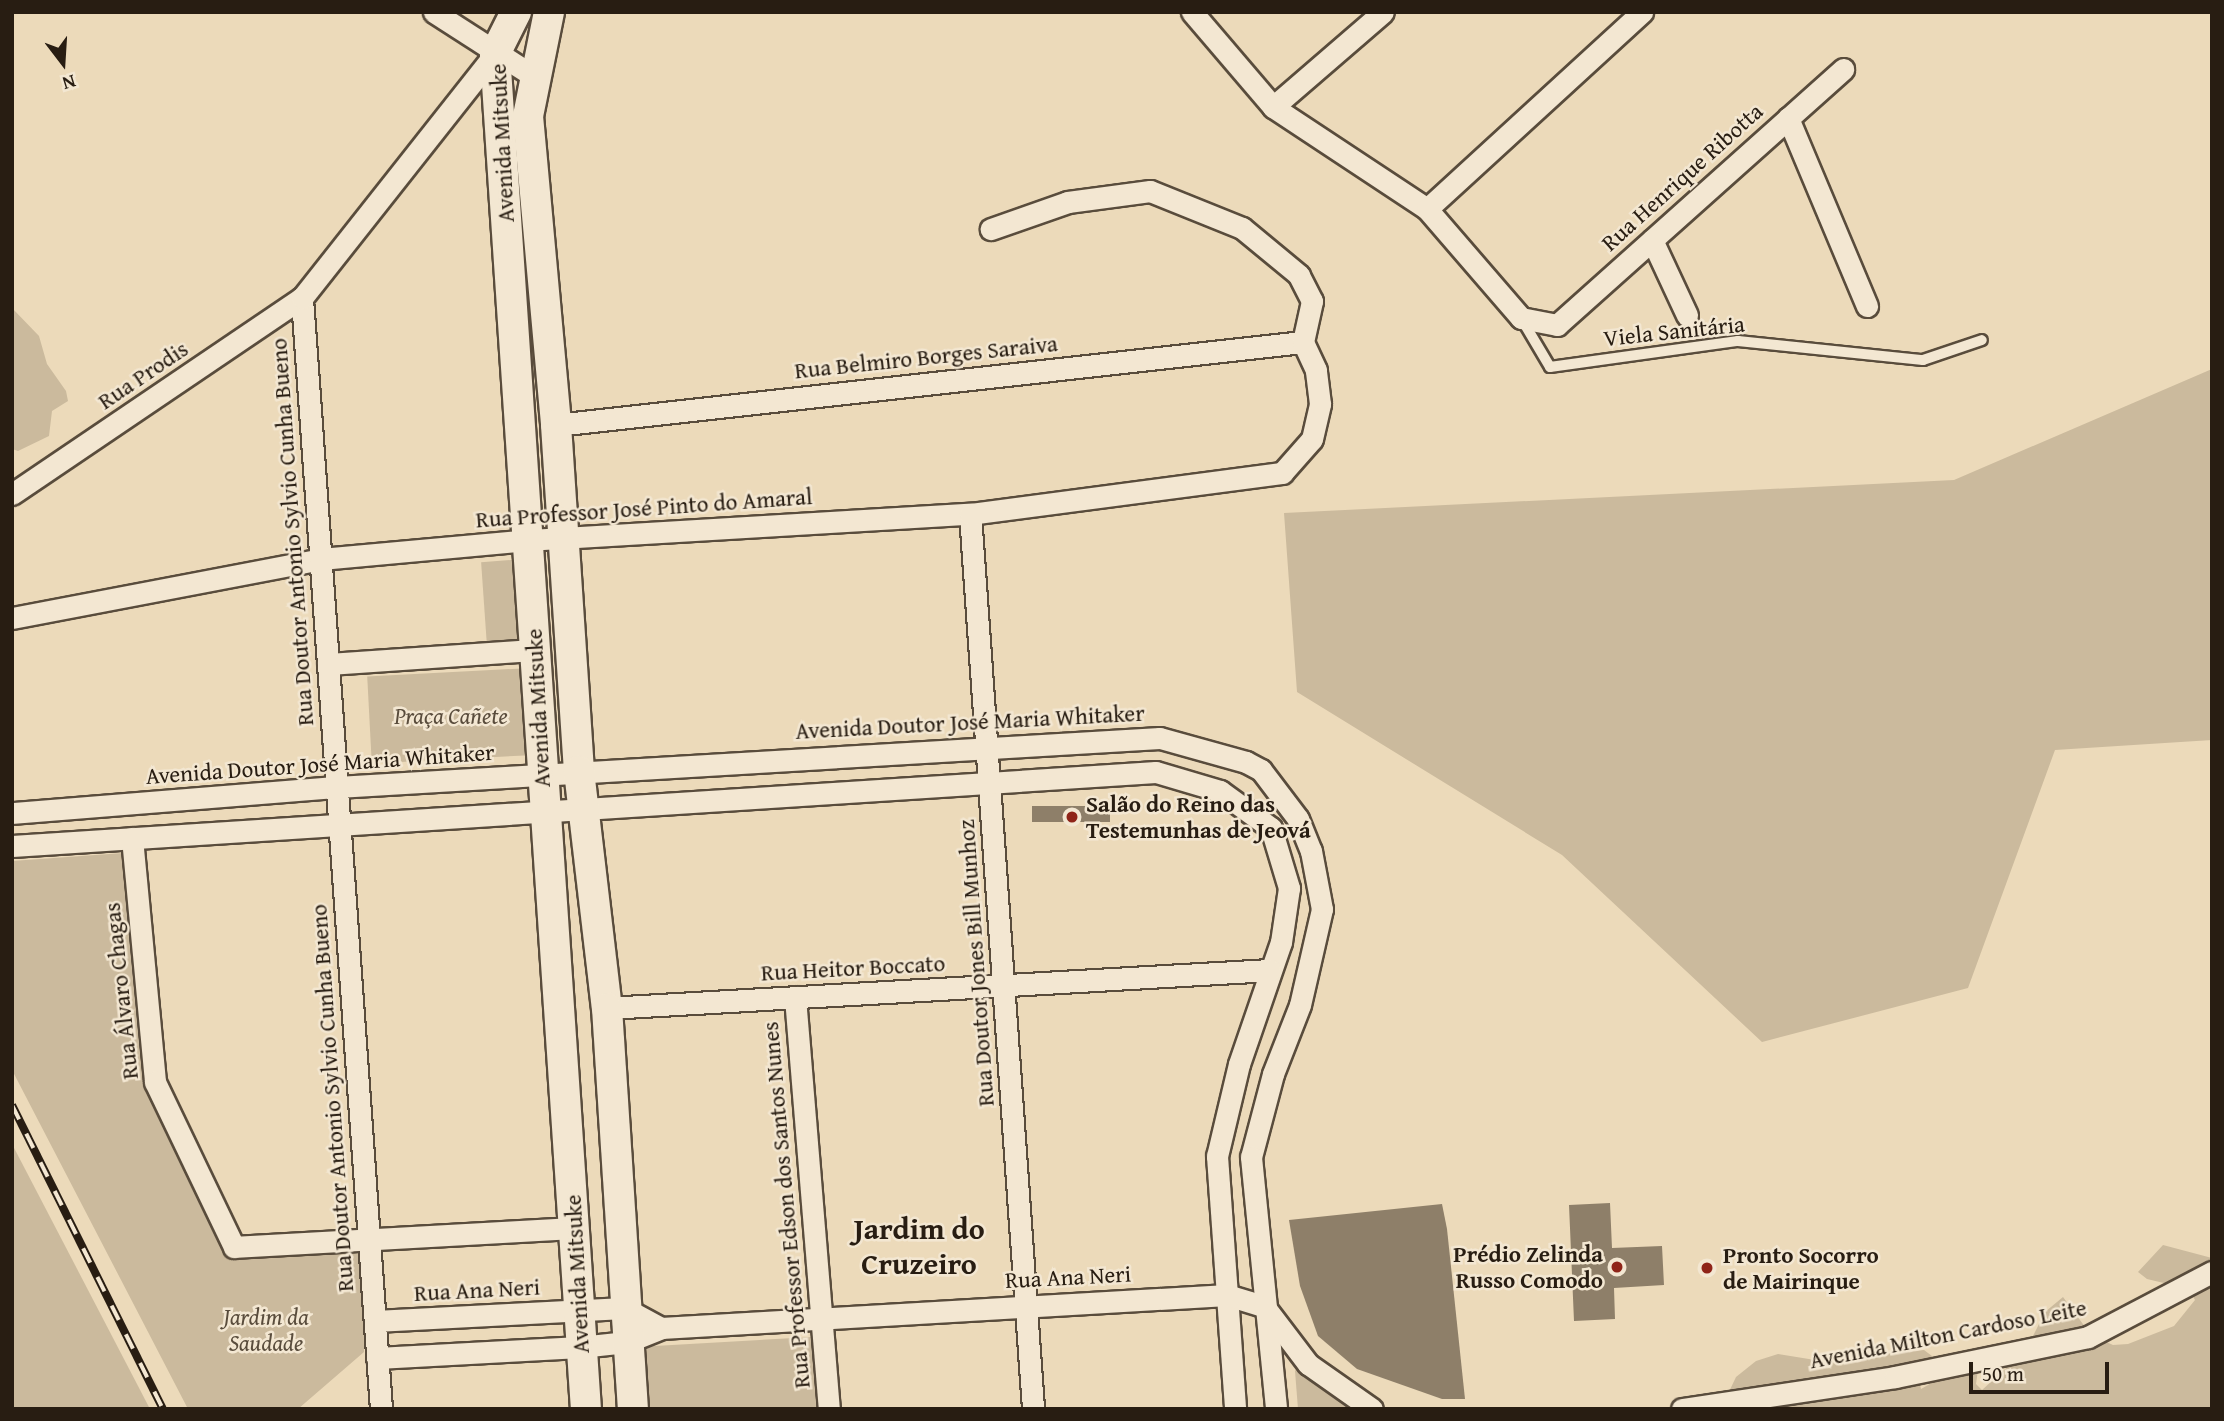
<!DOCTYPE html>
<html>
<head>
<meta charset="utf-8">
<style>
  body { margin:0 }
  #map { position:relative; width:2224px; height:1421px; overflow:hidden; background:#ecdaba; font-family:"Gentium Book Plus",serif }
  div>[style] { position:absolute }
  .green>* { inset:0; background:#cbba9d; transform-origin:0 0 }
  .building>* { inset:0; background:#8e7f69; transform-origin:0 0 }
  .roads { filter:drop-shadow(2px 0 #594c3c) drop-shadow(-2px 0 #594c3c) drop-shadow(0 2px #594c3c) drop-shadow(0 -2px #594c3c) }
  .service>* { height:10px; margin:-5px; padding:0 5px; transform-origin:5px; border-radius:5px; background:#f3e7d2 }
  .minor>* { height:21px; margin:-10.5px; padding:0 10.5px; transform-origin:10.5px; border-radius:10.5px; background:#f3e7d2 }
  .secondary>* { height:30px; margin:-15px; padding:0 15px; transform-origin:15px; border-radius:15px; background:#f3e7d2 }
  .rail>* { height:8px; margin-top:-4px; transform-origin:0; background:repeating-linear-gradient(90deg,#f3e7d2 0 16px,#281d12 0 32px); box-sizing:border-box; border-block:2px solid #281d12 }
  .dots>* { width:19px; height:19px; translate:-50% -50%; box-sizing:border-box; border:4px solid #f3e7d2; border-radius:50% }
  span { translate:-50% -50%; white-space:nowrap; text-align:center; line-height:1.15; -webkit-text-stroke:5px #f3e7d2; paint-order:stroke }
  .street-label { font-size:23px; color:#281d12 }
  .park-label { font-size:23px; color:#594c3c; font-style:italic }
  .poi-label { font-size:23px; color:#281d12; font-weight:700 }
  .left { translate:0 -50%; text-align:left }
  .right { translate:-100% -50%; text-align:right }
  .district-label { font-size:30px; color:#281d12; font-weight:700 }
  .frame { position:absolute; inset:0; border:14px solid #281d12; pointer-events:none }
  .north { position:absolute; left:28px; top:28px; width:70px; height:70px; -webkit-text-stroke:5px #f3e7d2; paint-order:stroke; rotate:163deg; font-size:19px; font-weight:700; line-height:28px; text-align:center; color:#281d12 }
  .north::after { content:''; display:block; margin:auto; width:24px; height:32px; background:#281d12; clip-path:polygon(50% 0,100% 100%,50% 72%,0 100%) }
  .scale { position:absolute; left:1969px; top:1362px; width:140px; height:32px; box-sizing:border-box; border:4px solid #281d12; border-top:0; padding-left:9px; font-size:21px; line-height:24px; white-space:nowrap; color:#281d12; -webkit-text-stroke:5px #f3e7d2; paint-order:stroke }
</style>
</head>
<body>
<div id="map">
  <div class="green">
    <i style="clip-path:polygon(12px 308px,39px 336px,47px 364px,66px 391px,68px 401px,52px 411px,49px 436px,18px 451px,12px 449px)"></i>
    <i style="clip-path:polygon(2212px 369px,2212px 740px,2055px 750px,1968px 988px,1762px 1042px,1562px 855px,1297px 692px,1284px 513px,1954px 480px)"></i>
    <i style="left:526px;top:559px;width:80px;height:45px;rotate:86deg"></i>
    <i style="left:531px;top:668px;width:87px;height:164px;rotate:87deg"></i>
    <i style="clip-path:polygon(123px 853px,149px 1093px,234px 1254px,363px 1247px,364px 1352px,298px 1409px,188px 1409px,12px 1070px,12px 861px)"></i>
    <i style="clip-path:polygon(12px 1144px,150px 1409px,12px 1409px)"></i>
    <i style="clip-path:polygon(2163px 1245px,2212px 1258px,2212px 1409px,1729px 1409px,1727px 1396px,1736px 1377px,1756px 1361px,1778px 1354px,1815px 1360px,1924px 1350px,1932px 1356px,1918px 1375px,1921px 1389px,1980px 1355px,1976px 1384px,1982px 1390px,2026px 1350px,2045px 1312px,2063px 1297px,2091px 1335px,2113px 1345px,2128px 1344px,2174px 1326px,2195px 1300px,2189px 1289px,2147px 1279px,2138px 1272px)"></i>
    <i style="clip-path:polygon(812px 1337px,819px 1409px,643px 1409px,637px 1347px)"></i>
    <i style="clip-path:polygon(1300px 1363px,1358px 1409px,1298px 1409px,1295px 1371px)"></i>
  </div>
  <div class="building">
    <i style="left:1110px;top:806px;width:16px;height:78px;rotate:90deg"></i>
    <i style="clip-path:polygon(1610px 1203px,1612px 1248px,1662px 1246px,1664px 1285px,1614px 1288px,1615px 1319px,1574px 1321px,1569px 1205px)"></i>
    <i style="clip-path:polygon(1442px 1204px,1447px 1229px,1465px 1399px,1442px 1399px,1357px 1369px,1318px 1336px,1300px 1286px,1289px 1220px)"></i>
  </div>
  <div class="roads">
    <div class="service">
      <i style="left:1521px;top:318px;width:57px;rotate:59.4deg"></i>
      <i style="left:1550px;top:367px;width:190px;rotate:-7.9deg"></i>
      <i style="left:1738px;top:341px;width:186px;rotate:5.9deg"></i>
      <i style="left:1923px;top:360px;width:62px;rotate:-18.7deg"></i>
    </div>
    <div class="minor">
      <i style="left:434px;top:12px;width:120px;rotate:32.8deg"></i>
      <i style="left:1192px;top:12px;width:125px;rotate:49.5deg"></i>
      <i style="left:1273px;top:107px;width:185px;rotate:33.5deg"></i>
      <i style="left:1427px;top:209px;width:144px;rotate:49.2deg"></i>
      <i style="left:1521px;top:318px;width:37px;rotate:11deg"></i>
      <i style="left:1557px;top:325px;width:384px;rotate:-41.8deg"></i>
      <i style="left:1273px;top:107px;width:145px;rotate:-40.8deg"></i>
      <i style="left:1788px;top:118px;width:204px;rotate:67.2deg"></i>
      <i style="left:1427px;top:209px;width:292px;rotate:-42.5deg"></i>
      <i style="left:1652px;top:240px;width:83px;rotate:65deg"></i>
      <i style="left:556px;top:425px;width:752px;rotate:-6.34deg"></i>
      <i style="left:12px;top:494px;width:350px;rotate:-34.1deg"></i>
      <i style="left:970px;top:514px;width:897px;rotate:85.97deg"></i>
      <i style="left:12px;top:618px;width:314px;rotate:-10.8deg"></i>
      <i style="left:320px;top:559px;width:209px;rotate:-5.2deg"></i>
      <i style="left:528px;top:540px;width:443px;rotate:-3.4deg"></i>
      <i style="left:970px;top:514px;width:315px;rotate:-7.5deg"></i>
      <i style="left:1282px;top:473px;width:45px;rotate:-48.6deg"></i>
      <i style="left:1312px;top:439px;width:36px;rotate:-77deg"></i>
      <i style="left:1320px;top:404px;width:34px;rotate:-97deg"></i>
      <i style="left:1316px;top:370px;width:31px;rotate:-115deg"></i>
      <i style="left:1303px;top:342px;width:42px;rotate:-77.6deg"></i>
      <i style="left:1312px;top:301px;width:29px;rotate:-117deg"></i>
      <i style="left:1299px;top:275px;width:74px;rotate:-140.5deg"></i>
      <i style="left:1242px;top:228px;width:99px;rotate:-158.1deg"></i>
      <i style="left:1150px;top:191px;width:83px;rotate:172.4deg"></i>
      <i style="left:1068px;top:202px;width:82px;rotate:160.7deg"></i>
      <i style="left:328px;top:664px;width:206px;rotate:-3.9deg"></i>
      <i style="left:12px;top:813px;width:326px;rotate:-4.6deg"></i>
      <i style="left:337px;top:787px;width:824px;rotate:-3.41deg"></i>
      <i style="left:1160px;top:738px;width:89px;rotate:15.6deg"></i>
      <i style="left:1246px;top:762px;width:17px;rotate:28deg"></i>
      <i style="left:1261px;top:770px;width:61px;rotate:52.9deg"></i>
      <i style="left:1298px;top:819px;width:35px;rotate:68deg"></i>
      <i style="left:1311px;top:851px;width:59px;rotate:79.3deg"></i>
      <i style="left:1322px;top:909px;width:98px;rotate:102.9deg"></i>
      <i style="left:1300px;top:1005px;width:74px;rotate:111.4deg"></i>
      <i style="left:1273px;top:1074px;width:86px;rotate:104.8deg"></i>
      <i style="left:1251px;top:1157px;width:253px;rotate:84.3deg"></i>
      <i style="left:132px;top:838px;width:245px;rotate:84.6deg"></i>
      <i style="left:155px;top:1082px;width:183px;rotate:64.4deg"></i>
      <i style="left:234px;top:1247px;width:343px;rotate:-3.2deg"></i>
      <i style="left:12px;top:846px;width:1146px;rotate:-3.7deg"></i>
      <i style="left:1156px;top:772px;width:67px;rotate:16.5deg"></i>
      <i style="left:1220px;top:791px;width:63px;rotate:36deg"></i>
      <i style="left:1271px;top:828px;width:63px;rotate:73.3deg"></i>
      <i style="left:1289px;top:888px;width:55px;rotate:98.4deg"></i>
      <i style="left:1281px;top:942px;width:129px;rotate:109deg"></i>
      <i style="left:1239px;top:1064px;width:95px;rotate:103.4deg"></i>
      <i style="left:1217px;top:1156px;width:254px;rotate:85.9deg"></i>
      <i style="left:795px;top:997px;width:413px;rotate:85.3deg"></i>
      <i style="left:607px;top:1008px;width:664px;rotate:-3.28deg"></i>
      <i style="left:375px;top:1321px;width:249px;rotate:-3deg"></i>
      <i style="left:624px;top:1308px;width:42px;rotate:28.4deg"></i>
      <i style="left:377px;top:1358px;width:203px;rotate:-3.1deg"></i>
      <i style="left:580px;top:1347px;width:47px;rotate:-6.1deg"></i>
      <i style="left:627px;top:1342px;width:37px;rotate:-22deg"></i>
      <i style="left:661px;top:1328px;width:567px;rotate:-3.34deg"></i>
      <i style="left:1227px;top:1295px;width:39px;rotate:17deg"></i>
      <i style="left:1264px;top:1306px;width:73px;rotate:52.8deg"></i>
      <i style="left:1308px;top:1364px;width:78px;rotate:35.1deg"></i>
      <i style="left:381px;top:1409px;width:1114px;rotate:-94.07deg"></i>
      <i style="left:302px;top:298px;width:311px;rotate:-51.7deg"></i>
      <i style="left:1682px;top:1409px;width:215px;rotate:-8.5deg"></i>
      <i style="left:1895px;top:1377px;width:197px;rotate:-11.7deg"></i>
      <i style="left:2088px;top:1337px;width:140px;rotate:-27.7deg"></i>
    </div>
    <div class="secondary">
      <i style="left:516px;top:12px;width:47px;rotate:116.6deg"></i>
      <i style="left:495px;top:54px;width:1358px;rotate:86.16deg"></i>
      <i style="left:549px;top:12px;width:106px;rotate:101.4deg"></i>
      <i style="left:528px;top:116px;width:310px;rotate:84.8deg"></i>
      <i style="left:556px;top:425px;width:347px;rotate:86.2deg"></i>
      <i style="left:579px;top:771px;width:239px;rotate:83.3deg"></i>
      <i style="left:607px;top:1008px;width:402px;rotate:86.3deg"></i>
    </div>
  </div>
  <div class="rail">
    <i style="left:12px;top:1105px;width:339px;rotate:63.6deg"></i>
  </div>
  <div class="dots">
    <i style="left:1072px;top:817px;background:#8f2418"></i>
    <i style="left:1617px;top:1267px;background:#8f2418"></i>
    <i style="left:1707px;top:1268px;background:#8f2418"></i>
  </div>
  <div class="street-label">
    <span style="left:502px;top:143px;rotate:-93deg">Avenida Mitsuke</span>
    <span style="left:1682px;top:177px;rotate:-42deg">Rua Henrique Ribotta</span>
    <span style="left:1674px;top:331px;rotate:-6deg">Viela Sanitária</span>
    <span style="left:926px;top:357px;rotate:-6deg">Rua Belmiro Borges Saraiva</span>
    <span style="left:143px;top:375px;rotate:-34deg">Rua Prodis</span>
    <span style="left:644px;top:508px;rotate:-4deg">Rua Professor José Pinto do Amaral</span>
    <span style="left:292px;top:532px;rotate:-94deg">Rua Doutor Antonio Sylvio Cunha Bueno</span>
    <span style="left:538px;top:708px;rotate:-93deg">Avenida Mitsuke</span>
    <span style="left:970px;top:722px;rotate:-3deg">Avenida Doutor José Maria Whitaker</span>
    <span style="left:320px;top:764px;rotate:-4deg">Avenida Doutor José Maria Whitaker</span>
    <span style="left:976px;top:963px;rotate:-94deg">Rua Doutor Jones Bill Munhoz</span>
    <span style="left:853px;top:968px;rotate:-3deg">Rua Heitor Boccato</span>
    <span style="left:121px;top:991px;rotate:-96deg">Rua Álvaro Chagas</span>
    <span style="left:332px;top:1098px;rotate:-94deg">Rua Doutor Antonio Sylvio Cunha Bueno</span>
    <span style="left:786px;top:1205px;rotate:-95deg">Rua Professor Edson dos Santos Nunes</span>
    <span style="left:577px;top:1274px;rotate:-93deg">Avenida Mitsuke</span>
    <span style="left:1068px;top:1277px;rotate:-3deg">Rua Ana Neri</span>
    <span style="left:477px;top:1290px;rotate:-3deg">Rua Ana Neri</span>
    <span style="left:1948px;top:1334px;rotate:-11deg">Avenida Milton Cardoso Leite</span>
  </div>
  <div class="park-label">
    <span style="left:451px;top:716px">Praça Cañete</span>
    <span style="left:266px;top:1330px">Jardim da<br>Saudade</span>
  </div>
  <div class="poi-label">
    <span class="left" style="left:1086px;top:817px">Salão do Reino das<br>Testemunhas de Jeová</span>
    <span class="right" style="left:1603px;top:1267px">Prédio Zelinda<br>Russo Comodo</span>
    <span class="left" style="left:1723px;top:1268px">Pronto Socorro<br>de Mairinque</span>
  </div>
  <div class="district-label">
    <span style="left:919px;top:1245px">Jardim do<br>Cruzeiro</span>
  </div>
  <div class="frame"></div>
  <div class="north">N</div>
  <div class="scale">50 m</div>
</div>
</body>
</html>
